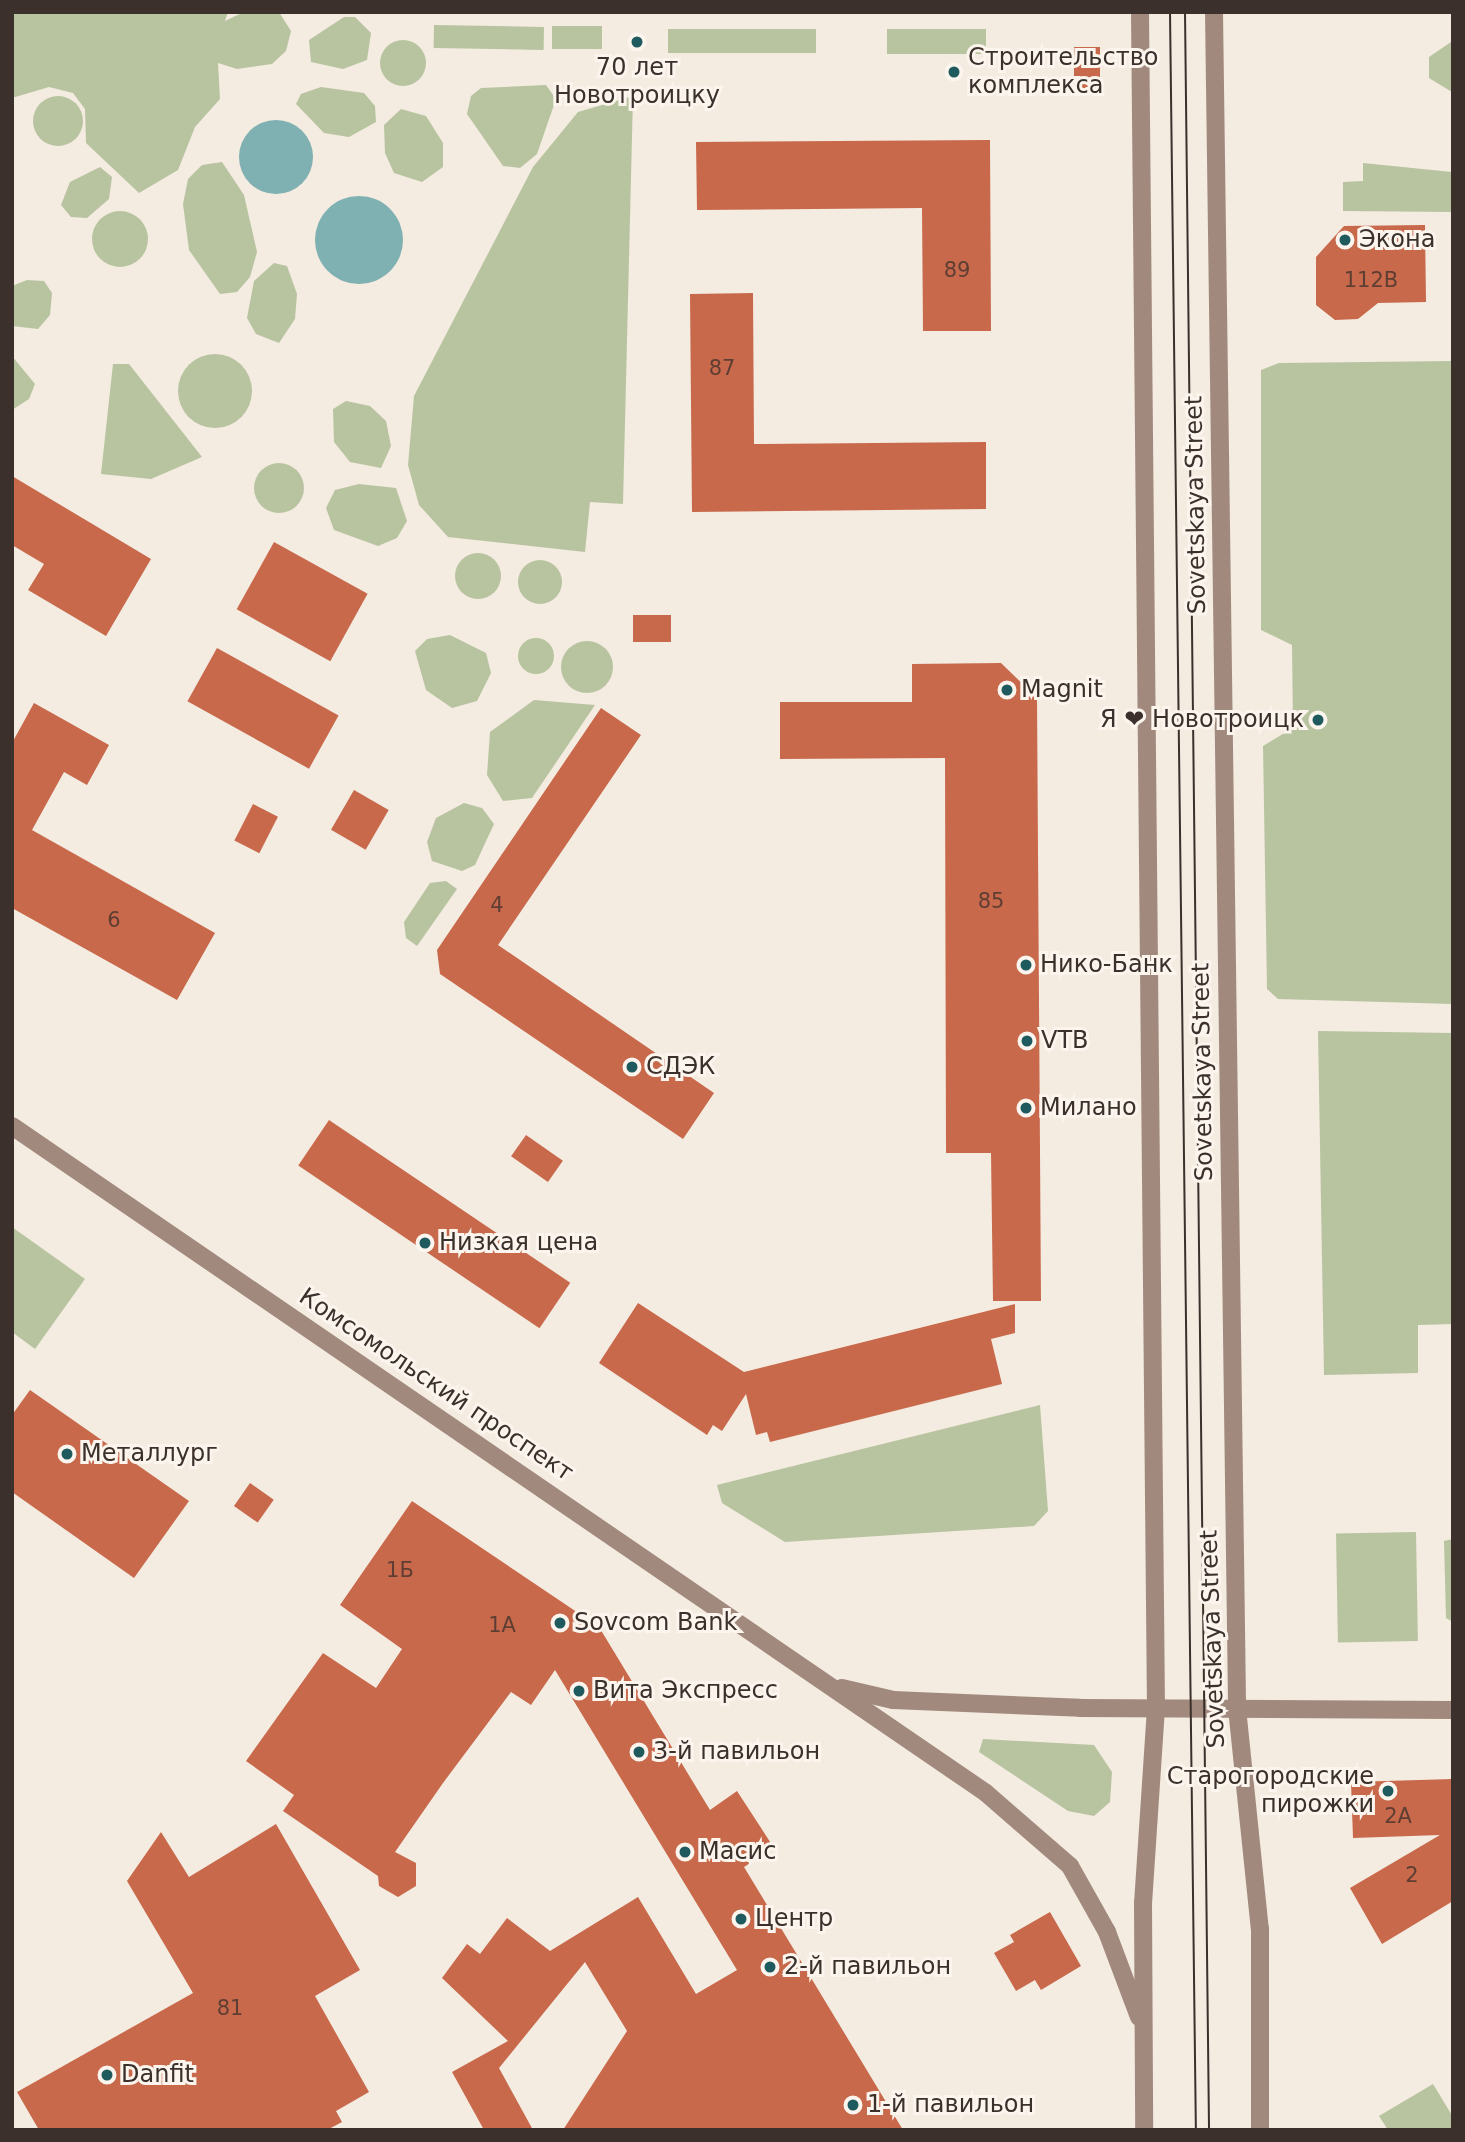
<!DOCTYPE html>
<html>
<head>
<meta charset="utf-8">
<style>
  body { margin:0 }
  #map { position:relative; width:1465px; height:2142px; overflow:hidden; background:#f4ebe1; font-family:"DejaVu Sans",sans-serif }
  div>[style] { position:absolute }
  .green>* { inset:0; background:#b8c4a0; transform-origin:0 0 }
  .round { border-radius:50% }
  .water>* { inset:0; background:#7fb0b2 }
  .building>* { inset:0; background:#c8694b; transform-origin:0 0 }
  .secondary>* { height:18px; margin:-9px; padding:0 9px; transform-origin:9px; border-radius:9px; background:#a18a7d }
  .tram>* { height:2px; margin:-1px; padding:0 1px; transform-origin:1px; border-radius:1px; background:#3b302b }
  .dots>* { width:19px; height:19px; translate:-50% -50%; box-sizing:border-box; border:4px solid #fbf5ee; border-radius:50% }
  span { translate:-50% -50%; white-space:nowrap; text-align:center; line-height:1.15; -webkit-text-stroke:6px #fbf5ee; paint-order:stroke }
  .number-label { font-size:21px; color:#5e3e33 }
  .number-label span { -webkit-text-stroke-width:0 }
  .poi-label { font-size:24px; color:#3b302b }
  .left { translate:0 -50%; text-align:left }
  .right { translate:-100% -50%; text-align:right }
  .street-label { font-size:24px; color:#3b302b }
  .frame { position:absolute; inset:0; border:14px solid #3b302b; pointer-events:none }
</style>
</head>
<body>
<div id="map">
  <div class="green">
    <i style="clip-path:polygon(12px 12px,228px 12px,225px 21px,244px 12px,279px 12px,291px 31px,286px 51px,272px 64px,237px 69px,218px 63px,220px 99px,195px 127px,178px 170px,139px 193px,86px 143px,85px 109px,73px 93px,49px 87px,12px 98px)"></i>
    <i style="clip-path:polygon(344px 17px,355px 17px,371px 33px,367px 60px,343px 69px,311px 62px,309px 40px)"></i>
    <i style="left:434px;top:25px;width:110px;height:23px;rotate:1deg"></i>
    <i style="left:552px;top:26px;width:50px;height:23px"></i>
    <i style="left:816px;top:29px;width:24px;height:148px;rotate:90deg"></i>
    <i style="left:986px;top:29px;width:25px;height:99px;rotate:90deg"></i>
    <i class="round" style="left:380px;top:40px;width:46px;height:46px"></i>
    <i style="clip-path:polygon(1451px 42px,1452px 92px,1429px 78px,1429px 57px)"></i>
    <i style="clip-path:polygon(546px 85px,556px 99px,537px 154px,520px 168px,503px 166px,467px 114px,471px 96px,481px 88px)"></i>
    <i style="clip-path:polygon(321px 87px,364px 93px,375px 106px,376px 122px,349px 137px,324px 133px,296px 104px,301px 94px)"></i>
    <i style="clip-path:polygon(633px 96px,623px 504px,590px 502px,585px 552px,448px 537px,419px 505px,408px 465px,414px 396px,533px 167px,578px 112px)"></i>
    <i class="round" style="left:33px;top:96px;width:50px;height:50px"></i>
    <i style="clip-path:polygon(401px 109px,426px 116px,443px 143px,443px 167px,422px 182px,394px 173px,385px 153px,384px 125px)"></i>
    <i style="clip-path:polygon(222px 162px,244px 195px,257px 252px,250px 277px,237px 292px,220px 294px,189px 250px,183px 204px,188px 179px,202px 165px)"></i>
    <i style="clip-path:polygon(1363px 163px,1452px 172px,1452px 212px,1343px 211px,1343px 182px,1363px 181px)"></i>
    <i style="clip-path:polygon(100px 167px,112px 177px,109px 199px,87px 218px,71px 217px,61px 205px,70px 182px)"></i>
    <i class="round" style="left:92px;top:211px;width:56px;height:56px"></i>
    <i style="clip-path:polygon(274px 263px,287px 266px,297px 294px,295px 319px,279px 343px,256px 334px,247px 318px,254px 281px)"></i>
    <i style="clip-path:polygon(27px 280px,44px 281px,52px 293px,50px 315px,38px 329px,12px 326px,12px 286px)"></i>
    <i class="round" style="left:178px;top:354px;width:74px;height:74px"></i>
    <i style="clip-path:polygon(12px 356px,35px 384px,29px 399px,12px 410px)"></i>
    <i style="clip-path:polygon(1453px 361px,1453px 1004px,1278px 999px,1267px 989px,1263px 746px,1293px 728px,1292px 645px,1261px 630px,1261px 370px,1279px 363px)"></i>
    <i style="clip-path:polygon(113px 364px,129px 364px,202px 457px,151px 479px,101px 474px)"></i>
    <i style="clip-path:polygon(346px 401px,370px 406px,386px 421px,391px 446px,381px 468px,350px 462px,334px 442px,333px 409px)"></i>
    <i class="round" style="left:254px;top:463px;width:50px;height:50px"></i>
    <i style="clip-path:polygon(359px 484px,396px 488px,407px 521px,397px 538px,378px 546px,334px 530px,326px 508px,335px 490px)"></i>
    <i class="round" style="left:455px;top:553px;width:46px;height:46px"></i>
    <i class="round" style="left:518px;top:560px;width:44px;height:44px"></i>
    <i style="clip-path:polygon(450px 635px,486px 653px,491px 673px,477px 701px,452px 708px,426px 690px,415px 651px,427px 639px)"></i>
    <i class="round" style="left:518px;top:638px;width:36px;height:36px"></i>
    <i class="round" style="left:561px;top:641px;width:52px;height:52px"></i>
    <i style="clip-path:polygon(534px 700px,595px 705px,532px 798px,503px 801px,487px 775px,490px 732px)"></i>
    <i style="clip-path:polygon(464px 803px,482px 808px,494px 824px,475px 865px,462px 871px,432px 861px,427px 842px,436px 818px)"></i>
    <i style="clip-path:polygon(446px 881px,457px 889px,417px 946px,406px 938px,404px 922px,430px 883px)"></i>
    <i style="clip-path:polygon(1318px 1031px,1453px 1033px,1453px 1324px,1418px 1325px,1418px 1373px,1324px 1375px)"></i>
    <i style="clip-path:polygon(12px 1227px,85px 1279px,35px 1349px,12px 1332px)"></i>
    <i style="clip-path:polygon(1040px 1405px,1048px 1511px,1034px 1526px,785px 1542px,722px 1503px,717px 1485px)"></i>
    <i style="left:1416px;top:1532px;width:109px;height:80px;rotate:89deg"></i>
    <i style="clip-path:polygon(1453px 1539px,1453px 1622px,1446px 1618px,1444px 1541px)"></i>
    <i style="clip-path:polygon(983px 1739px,1094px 1745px,1112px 1772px,1110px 1802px,1094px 1816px,1068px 1811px,979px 1752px)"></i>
    <i style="clip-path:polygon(1433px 2084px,1453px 2117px,1453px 2130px,1388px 2130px,1379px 2116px)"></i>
  </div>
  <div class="water">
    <i class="round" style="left:239px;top:120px;width:74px;height:74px"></i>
    <i class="round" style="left:315px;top:196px;width:88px;height:88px"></i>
  </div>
  <div class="building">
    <i style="left:1074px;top:47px;width:26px;height:47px"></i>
    <i style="clip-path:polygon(990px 140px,991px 331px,923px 331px,922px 208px,697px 210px,696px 142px)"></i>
    <i style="clip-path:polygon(1425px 225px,1426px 302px,1378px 303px,1358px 319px,1335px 320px,1316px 305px,1316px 257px,1344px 226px)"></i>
    <i style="clip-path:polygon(753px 293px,754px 444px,986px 442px,986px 509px,692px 512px,690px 294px)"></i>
    <i style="clip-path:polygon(12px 476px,151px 559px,106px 636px,28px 590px,44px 564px,12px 545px)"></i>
    <i style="left:274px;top:542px;width:107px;height:77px;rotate:29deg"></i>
    <i style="left:633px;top:615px;width:38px;height:27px"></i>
    <i style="left:217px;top:648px;width:139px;height:61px;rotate:29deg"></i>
    <i style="clip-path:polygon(1001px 663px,1037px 698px,1041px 1301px,993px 1301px,991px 1153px,946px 1153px,945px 758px,780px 759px,780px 702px,912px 702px,912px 664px)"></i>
    <i style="clip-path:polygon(34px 703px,109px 745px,87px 785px,64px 772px,32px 830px,215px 933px,177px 1000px,12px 908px,12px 743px)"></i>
    <i style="clip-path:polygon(601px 708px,641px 735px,498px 945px,714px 1093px,683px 1139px,440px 974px,437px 950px)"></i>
    <i style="left:354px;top:790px;width:40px;height:46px;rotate:30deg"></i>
    <i style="left:253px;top:804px;width:28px;height:41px;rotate:27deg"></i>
    <i style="left:329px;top:1120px;width:291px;height:55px;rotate:34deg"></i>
    <i style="left:526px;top:1135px;width:45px;height:26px;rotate:35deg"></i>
    <i style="clip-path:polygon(638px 1303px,744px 1372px,1015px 1304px,1015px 1333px,991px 1339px,1002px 1384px,770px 1442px,767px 1432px,756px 1435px,746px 1394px,722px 1431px,713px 1425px,707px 1435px,599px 1363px)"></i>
    <i style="clip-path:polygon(30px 1390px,189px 1501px,134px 1578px,12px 1492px,12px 1415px)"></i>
    <i style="left:250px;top:1483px;width:29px;height:28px;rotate:35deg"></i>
    <i style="clip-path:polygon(412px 1501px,599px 1627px,710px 1810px,737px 1791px,774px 1848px,744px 1867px,903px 2130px,563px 2130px,627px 2031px,585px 1962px,499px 2068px,533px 2130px,484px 2130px,452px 2072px,508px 2041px,442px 1978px,467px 1944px,480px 1954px,507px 1918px,550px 1951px,638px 1897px,696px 1994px,737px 1970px,555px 1670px,531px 1705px,511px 1692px,443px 1783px,395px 1852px,416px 1863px,416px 1886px,398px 1897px,379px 1886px,378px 1876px,283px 1811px,294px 1795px,246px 1761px,323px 1653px,376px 1688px,402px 1649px,340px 1605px)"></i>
    <i style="clip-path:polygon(1453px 1779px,1453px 1901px,1382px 1944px,1350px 1888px,1440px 1835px,1353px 1838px,1351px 1782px)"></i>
    <i style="clip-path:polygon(276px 1824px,360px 1970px,315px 1996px,369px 2092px,336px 2111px,342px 2122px,327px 2130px,39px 2130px,17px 2092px,193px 1993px,127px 1881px,161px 1832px,189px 1877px)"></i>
    <i style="clip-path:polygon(1050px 1912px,1081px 1966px,1041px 1990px,1035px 1980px,1016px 1991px,994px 1953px,1014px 1942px,1010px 1935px)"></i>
  </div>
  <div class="secondary">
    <i style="left:1140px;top:12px;width:1696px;rotate:89.46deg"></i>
    <i style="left:1156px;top:1708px;width:195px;rotate:93.8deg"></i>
    <i style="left:1143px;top:1903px;width:227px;rotate:89.7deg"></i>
    <i style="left:1214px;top:12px;width:1696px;rotate:89.22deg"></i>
    <i style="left:1237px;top:1708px;width:222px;rotate:84.1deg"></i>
    <i style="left:1260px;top:1929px;width:201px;rotate:90deg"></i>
    <i style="left:12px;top:1126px;width:1180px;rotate:34.4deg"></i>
    <i style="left:986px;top:1793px;width:111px;rotate:41deg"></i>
    <i style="left:1070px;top:1866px;width:76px;rotate:60.7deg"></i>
    <i style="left:1107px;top:1932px;width:91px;rotate:69.4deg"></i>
    <i style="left:842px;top:1688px;width:52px;rotate:13.2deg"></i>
    <i style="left:893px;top:1700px;width:187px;rotate:2.4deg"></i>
    <i style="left:1080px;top:1708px;width:373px;rotate:0.3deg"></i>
  </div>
  <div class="tram">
    <i style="left:1170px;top:12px;width:2118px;rotate:89.3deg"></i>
    <i style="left:1185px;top:12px;width:2118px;rotate:89.35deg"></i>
  </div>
  <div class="dots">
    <i style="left:637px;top:42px;background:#1f5a5e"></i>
    <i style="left:954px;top:72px;background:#1f5a5e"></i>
    <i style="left:1345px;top:240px;background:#1f5a5e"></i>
    <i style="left:1007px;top:690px;background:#1f5a5e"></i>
    <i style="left:1318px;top:720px;background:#1f5a5e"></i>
    <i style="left:1026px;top:965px;background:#1f5a5e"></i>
    <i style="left:1027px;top:1041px;background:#1f5a5e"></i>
    <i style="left:632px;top:1067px;background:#1f5a5e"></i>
    <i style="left:1026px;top:1108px;background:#1f5a5e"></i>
    <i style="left:425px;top:1243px;background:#1f5a5e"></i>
    <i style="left:67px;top:1454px;background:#1f5a5e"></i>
    <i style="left:560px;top:1623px;background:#1f5a5e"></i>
    <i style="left:579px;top:1691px;background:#1f5a5e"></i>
    <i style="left:639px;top:1752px;background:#1f5a5e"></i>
    <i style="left:1388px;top:1791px;background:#1f5a5e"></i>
    <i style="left:685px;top:1852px;background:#1f5a5e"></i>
    <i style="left:741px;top:1919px;background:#1f5a5e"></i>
    <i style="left:770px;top:1967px;background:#1f5a5e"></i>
    <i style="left:107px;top:2075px;background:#1f5a5e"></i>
    <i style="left:853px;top:2105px;background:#1f5a5e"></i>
  </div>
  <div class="number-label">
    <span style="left:957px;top:270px">89</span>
    <span style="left:1371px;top:280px">112В</span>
    <span style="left:722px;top:368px">87</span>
    <span style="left:991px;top:901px">85</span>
    <span style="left:497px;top:905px">4</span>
    <span style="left:114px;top:920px">6</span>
    <span style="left:400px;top:1570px">1Б</span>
    <span style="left:502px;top:1625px">1А</span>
    <span style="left:1398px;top:1816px">2А</span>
    <span style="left:1412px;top:1875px">2</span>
    <span style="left:230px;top:2008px">81</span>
  </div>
  <div class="poi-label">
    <span class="left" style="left:968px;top:72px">Строительство<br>комплекса</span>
    <span style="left:637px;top:82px">70 лет<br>Новотроицку</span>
    <span class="left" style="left:1359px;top:240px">Экона</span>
    <span class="left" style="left:1021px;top:690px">Magnit</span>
    <span class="right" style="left:1304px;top:720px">Я ❤ Новотроицк</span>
    <span class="left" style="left:1040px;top:965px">Нико-Банк</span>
    <span class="left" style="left:1041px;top:1041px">VTB</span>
    <span class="left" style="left:646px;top:1067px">СДЭК</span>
    <span class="left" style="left:1040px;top:1108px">Милано</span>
    <span class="left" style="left:439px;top:1243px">Низкая цена</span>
    <span class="left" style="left:81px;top:1454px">Металлург</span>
    <span class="left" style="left:574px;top:1623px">Sovcom Bank</span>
    <span class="left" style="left:593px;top:1691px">Вита Экспресс</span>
    <span class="left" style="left:653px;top:1752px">3-й павильон</span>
    <span class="right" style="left:1374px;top:1791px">Старогородские<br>пирожки</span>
    <span class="left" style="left:699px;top:1852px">Масис</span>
    <span class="left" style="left:755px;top:1919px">Центр</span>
    <span class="left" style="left:784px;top:1967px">2-й павильон</span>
    <span class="left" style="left:121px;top:2075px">Danfit</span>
    <span class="left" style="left:867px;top:2105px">1-й павильон</span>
  </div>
  <div class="street-label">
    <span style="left:1196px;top:505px;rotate:-91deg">Sovetskaya Street</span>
    <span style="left:1203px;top:1072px;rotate:-91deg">Sovetskaya Street</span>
    <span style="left:436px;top:1385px;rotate:34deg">Комсомольский проспект</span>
    <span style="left:1213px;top:1639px;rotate:-92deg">Sovetskaya Street</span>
  </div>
  <div class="frame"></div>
</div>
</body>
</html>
